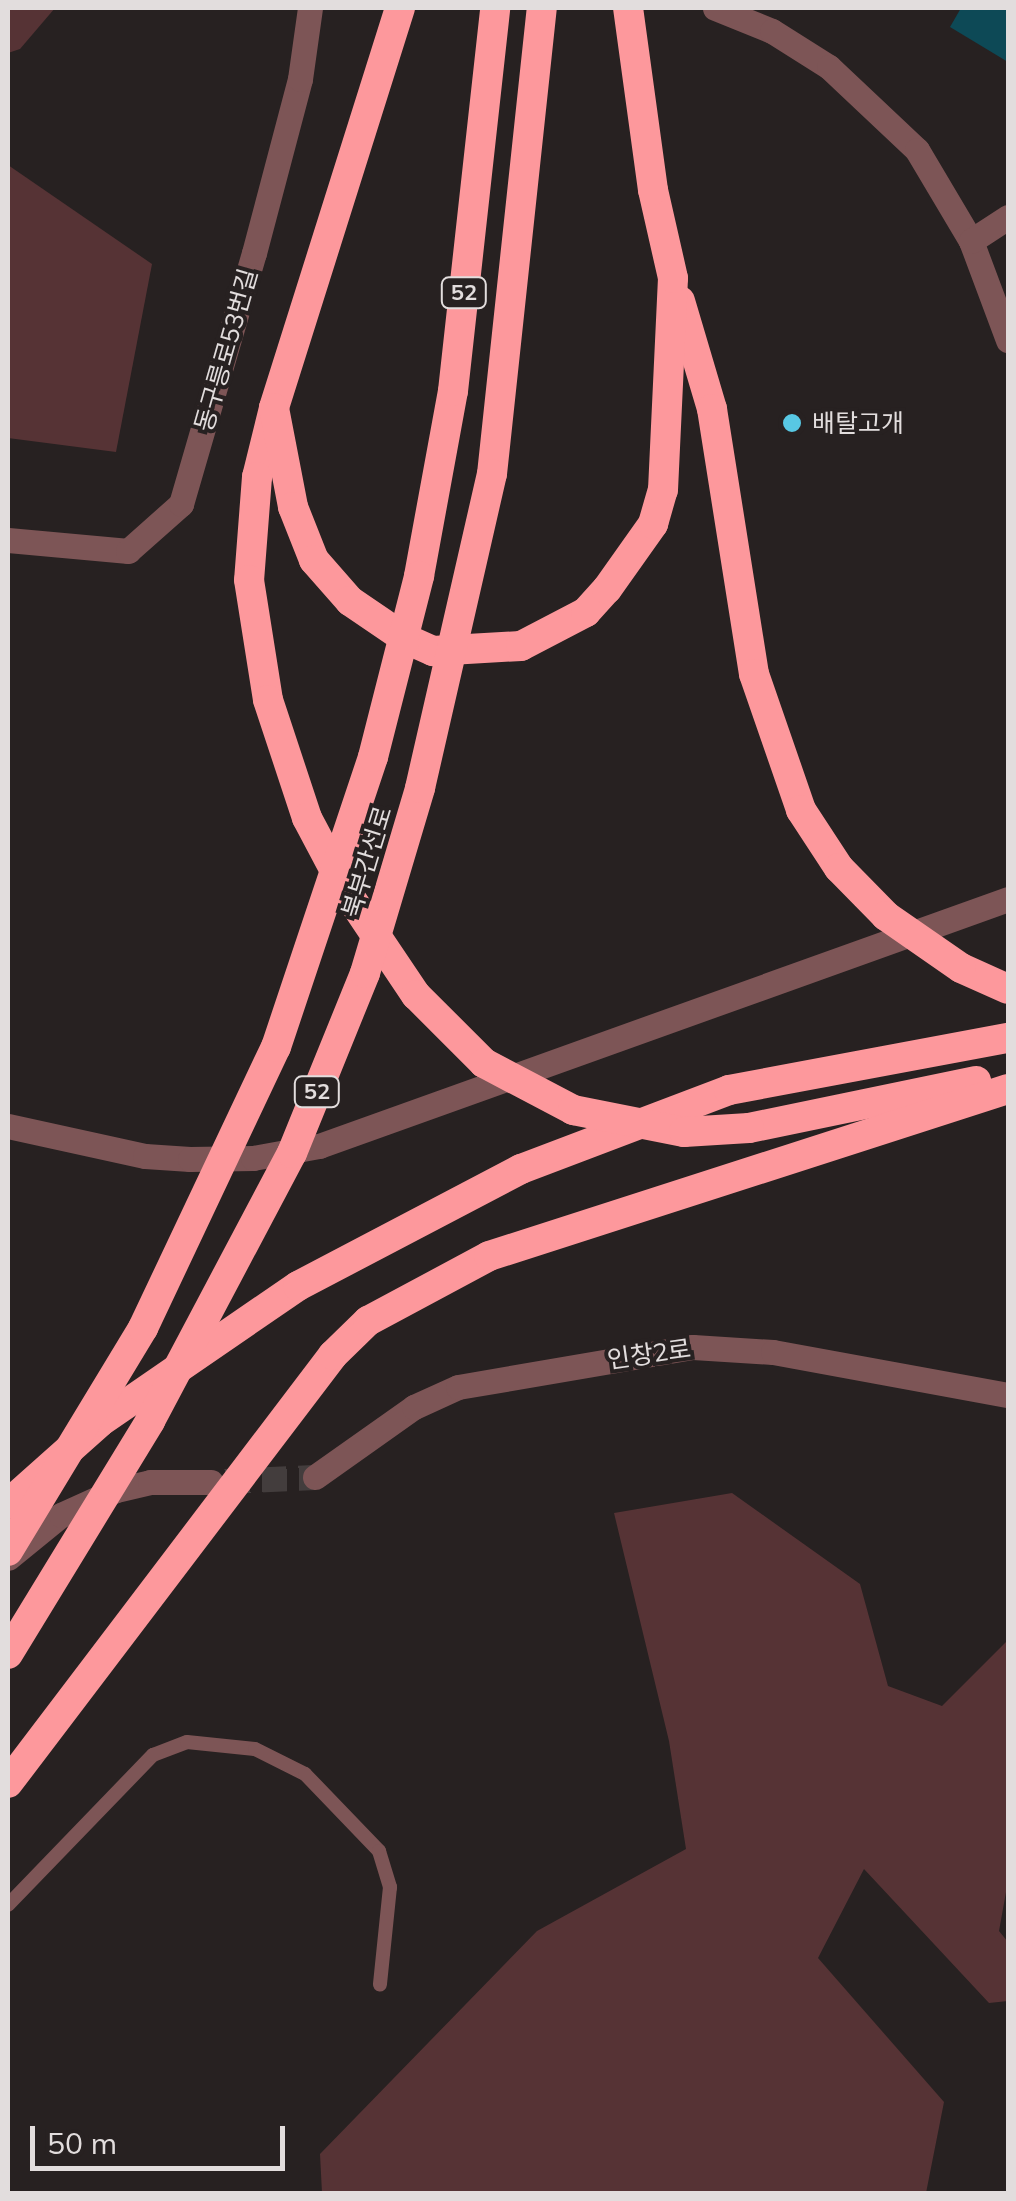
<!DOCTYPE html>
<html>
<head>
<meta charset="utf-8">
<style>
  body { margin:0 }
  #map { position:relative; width:1016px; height:2201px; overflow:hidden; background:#272121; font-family:Mulish,"Noto Sans KR",sans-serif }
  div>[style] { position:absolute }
  .green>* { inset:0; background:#563335 }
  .building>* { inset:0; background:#0d4956 }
  .street-tunnel>* { height:25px; margin-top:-12.5px; transform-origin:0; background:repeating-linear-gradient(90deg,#433d3d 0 25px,transparent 0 37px) }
  .lane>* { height:14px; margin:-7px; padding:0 7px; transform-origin:7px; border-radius:7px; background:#7d5556 }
  .street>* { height:25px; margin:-12.5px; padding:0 12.5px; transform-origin:12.5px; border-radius:12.5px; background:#7d5556 }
  .highway>* { height:30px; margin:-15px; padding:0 15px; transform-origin:15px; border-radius:15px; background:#fd989c }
  .highway-bridge>* { height:30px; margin:-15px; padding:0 15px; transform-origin:15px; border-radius:15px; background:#fd989c }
  .dots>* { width:28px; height:28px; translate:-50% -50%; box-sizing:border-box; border:5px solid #272121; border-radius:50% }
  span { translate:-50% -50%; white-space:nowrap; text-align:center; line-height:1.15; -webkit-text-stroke:8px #272121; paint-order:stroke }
  .shield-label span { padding:2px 8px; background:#272121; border:2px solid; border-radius:8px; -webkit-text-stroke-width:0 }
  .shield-label { font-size:22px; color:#e2dddd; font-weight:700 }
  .street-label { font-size:25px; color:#e2dddd }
  .poi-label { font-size:25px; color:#e2dddd }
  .left { translate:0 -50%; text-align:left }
  .frame { position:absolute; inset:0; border:10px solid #e2dddd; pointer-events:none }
  .scale { position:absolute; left:30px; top:2126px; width:255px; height:45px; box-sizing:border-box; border:5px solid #e2dddd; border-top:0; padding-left:12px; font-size:30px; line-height:35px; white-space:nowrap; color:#e2dddd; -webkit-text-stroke:8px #272121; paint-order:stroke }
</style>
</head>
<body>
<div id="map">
  <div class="green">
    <i style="clip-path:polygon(8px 8px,55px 8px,20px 49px,8px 53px)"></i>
    <i style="clip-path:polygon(8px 165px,152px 264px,116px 452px,8px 438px)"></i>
    <i style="clip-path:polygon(732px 1493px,860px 1584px,888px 1686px,942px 1706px,1008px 1640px,1008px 1881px,999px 1931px,1008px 1942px,1008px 2001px,989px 2003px,864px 1869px,818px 1958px,944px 2102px,926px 2193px,322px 2193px,320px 2154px,537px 1931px,686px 1849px,669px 1741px,614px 1513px)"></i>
  </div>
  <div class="building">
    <i style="clip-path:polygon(961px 8px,1008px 8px,1008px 62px,950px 27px)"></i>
  </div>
  <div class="street-tunnel">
    <i style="left:225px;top:1481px;width:90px;rotate:-2.5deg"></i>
  </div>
  <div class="lane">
    <i style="left:8px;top:1905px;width:209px;rotate:-46deg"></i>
    <i style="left:153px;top:1755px;width:36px;rotate:-21deg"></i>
    <i style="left:187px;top:1742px;width:68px;rotate:5.9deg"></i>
    <i style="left:255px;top:1749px;width:56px;rotate:26.6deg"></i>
    <i style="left:305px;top:1774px;width:107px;rotate:46.1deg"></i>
    <i style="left:379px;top:1851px;width:38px;rotate:73deg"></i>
    <i style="left:390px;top:1887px;width:98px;rotate:95.9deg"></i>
  </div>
  <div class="street">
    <i style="left:715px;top:8px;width:61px;rotate:22deg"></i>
    <i style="left:772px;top:31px;width:67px;rotate:32.3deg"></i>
    <i style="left:829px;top:67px;width:121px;rotate:43.3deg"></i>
    <i style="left:917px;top:150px;width:106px;rotate:59.3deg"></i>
    <i style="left:971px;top:241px;width:106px;rotate:69.5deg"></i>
    <i style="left:971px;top:241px;width:44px;rotate:-33deg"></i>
    <i style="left:8px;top:540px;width:121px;rotate:5.2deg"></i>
    <i style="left:128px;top:551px;width:71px;rotate:-41.6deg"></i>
    <i style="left:181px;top:504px;width:261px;rotate:-73.8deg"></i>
    <i style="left:254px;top:253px;width:180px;rotate:-75.2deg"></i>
    <i style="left:300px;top:79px;width:72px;rotate:-82deg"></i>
    <i style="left:8px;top:1126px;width:140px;rotate:12.4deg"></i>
    <i style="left:145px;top:1156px;width:45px;rotate:3.8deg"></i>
    <i style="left:190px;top:1159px;width:63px;rotate:-0.9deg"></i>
    <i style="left:253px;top:1158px;width:67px;rotate:-10.3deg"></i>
    <i style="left:319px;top:1146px;width:732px;rotate:-19.72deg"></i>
    <i style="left:315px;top:1477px;width:121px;rotate:-35.3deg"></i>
    <i style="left:414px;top:1407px;width:48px;rotate:-24.4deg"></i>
    <i style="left:458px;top:1387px;width:238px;rotate:-9.7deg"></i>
    <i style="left:693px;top:1347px;width:80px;rotate:3.6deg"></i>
    <i style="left:773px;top:1352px;width:239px;rotate:10.4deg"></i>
    <i style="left:8px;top:1558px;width:68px;rotate:-39.1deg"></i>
    <i style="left:61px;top:1515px;width:60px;rotate:-24.4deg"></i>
    <i style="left:116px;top:1490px;width:35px;rotate:-13deg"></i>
    <i style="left:150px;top:1482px;width:61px"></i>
  </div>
  <div class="highway">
    <i style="left:400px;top:8px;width:419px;rotate:107.5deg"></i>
    <i style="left:274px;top:408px;width:71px;rotate:103.8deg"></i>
    <i style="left:257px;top:477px;width:103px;rotate:94.4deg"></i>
    <i style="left:249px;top:580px;width:121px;rotate:81deg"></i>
    <i style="left:268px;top:700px;width:124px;rotate:71.7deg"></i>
    <i style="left:307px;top:818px;width:79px;rotate:62.1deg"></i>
    <i style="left:344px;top:888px;width:129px;rotate:56.1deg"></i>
    <i style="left:680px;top:301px;width:113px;rotate:73.5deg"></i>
    <i style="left:712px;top:409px;width:268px;rotate:81deg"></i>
    <i style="left:754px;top:674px;width:144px;rotate:70.9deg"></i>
    <i style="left:801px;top:810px;width:69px;rotate:56.8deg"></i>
    <i style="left:839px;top:868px;width:67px;rotate:45.6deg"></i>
    <i style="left:274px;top:408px;width:101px;rotate:79.1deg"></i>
    <i style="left:293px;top:507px;width:57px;rotate:68.4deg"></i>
    <i style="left:314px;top:560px;width:55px;rotate:48.7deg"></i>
    <i style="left:350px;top:601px;width:68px;rotate:34.2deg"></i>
    <i style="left:406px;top:639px;width:30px;rotate:24deg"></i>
    <i style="left:433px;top:651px;width:88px;rotate:-3.3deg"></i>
    <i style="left:521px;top:646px;width:73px;rotate:-27.6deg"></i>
    <i style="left:586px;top:612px;width:31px;rotate:-48deg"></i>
    <i style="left:607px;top:589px;width:80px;rotate:-54.7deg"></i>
    <i style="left:653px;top:524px;width:35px;rotate:-74deg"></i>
    <i style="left:663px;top:490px;width:212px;rotate:-87.3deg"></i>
    <i style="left:673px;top:278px;width:90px;rotate:-102.8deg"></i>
    <i style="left:653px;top:190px;width:184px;rotate:-97.8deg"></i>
    <i style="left:492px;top:474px;width:469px;rotate:-83.9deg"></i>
    <i style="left:419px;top:576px;width:188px;rotate:-79.6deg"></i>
    <i style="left:453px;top:391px;width:385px;rotate:-83.7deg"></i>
    <i style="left:961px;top:968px;width:51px;rotate:24.1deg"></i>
    <i style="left:749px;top:1128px;width:232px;rotate:-11.7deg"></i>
    <i style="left:8px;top:1504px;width:123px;rotate:-41.7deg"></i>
    <i style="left:100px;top:1422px;width:240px;rotate:-34.5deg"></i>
    <i style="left:298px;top:1286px;width:252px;rotate:-27.7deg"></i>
    <i style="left:521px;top:1169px;width:222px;rotate:-20.8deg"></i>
    <i style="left:729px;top:1090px;width:284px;rotate:-10.6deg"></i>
    <i style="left:8px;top:1783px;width:537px;rotate:-52.79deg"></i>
    <i style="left:333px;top:1355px;width:49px;rotate:-44.2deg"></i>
    <i style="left:368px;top:1321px;width:137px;rotate:-28.2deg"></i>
    <i style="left:489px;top:1256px;width:545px;rotate:-17.84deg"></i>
  </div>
  <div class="highway-bridge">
    <i style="left:886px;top:916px;width:91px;rotate:34.7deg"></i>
    <i style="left:416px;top:995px;width:96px;rotate:45deg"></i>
    <i style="left:484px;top:1063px;width:101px;rotate:27.8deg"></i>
    <i style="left:573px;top:1110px;width:113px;rotate:11.2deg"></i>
    <i style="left:684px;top:1132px;width:65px;rotate:-3.5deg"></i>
    <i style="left:8px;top:1551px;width:261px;rotate:-58.8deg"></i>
    <i style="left:143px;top:1328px;width:311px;rotate:-64.7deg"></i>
    <i style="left:276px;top:1047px;width:306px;rotate:-71.5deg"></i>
    <i style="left:373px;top:757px;width:187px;rotate:-75.7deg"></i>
    <i style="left:8px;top:1654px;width:273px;rotate:-58.6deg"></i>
    <i style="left:150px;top:1421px;width:303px;rotate:-62.1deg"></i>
    <i style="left:292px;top:1153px;width:194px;rotate:-67.9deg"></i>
    <i style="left:365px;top:973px;width:193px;rotate:-73.4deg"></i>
    <i style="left:420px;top:788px;width:322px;rotate:-77.1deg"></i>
  </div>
  <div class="dots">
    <i style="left:792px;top:423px;background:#58c8e4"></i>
  </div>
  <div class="shield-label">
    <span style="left:464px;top:293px">52</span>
    <span style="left:317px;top:1092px">52</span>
  </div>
  <div class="street-label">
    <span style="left:226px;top:350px;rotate:-74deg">동구릉로53번길</span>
    <span style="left:367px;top:862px;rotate:-73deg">북부간선로</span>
    <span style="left:649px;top:1354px;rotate:-8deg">인창2로</span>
  </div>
  <div class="poi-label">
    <span class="left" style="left:812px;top:423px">배탈고개</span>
  </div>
  <div class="frame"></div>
  <div class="scale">50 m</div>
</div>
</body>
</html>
